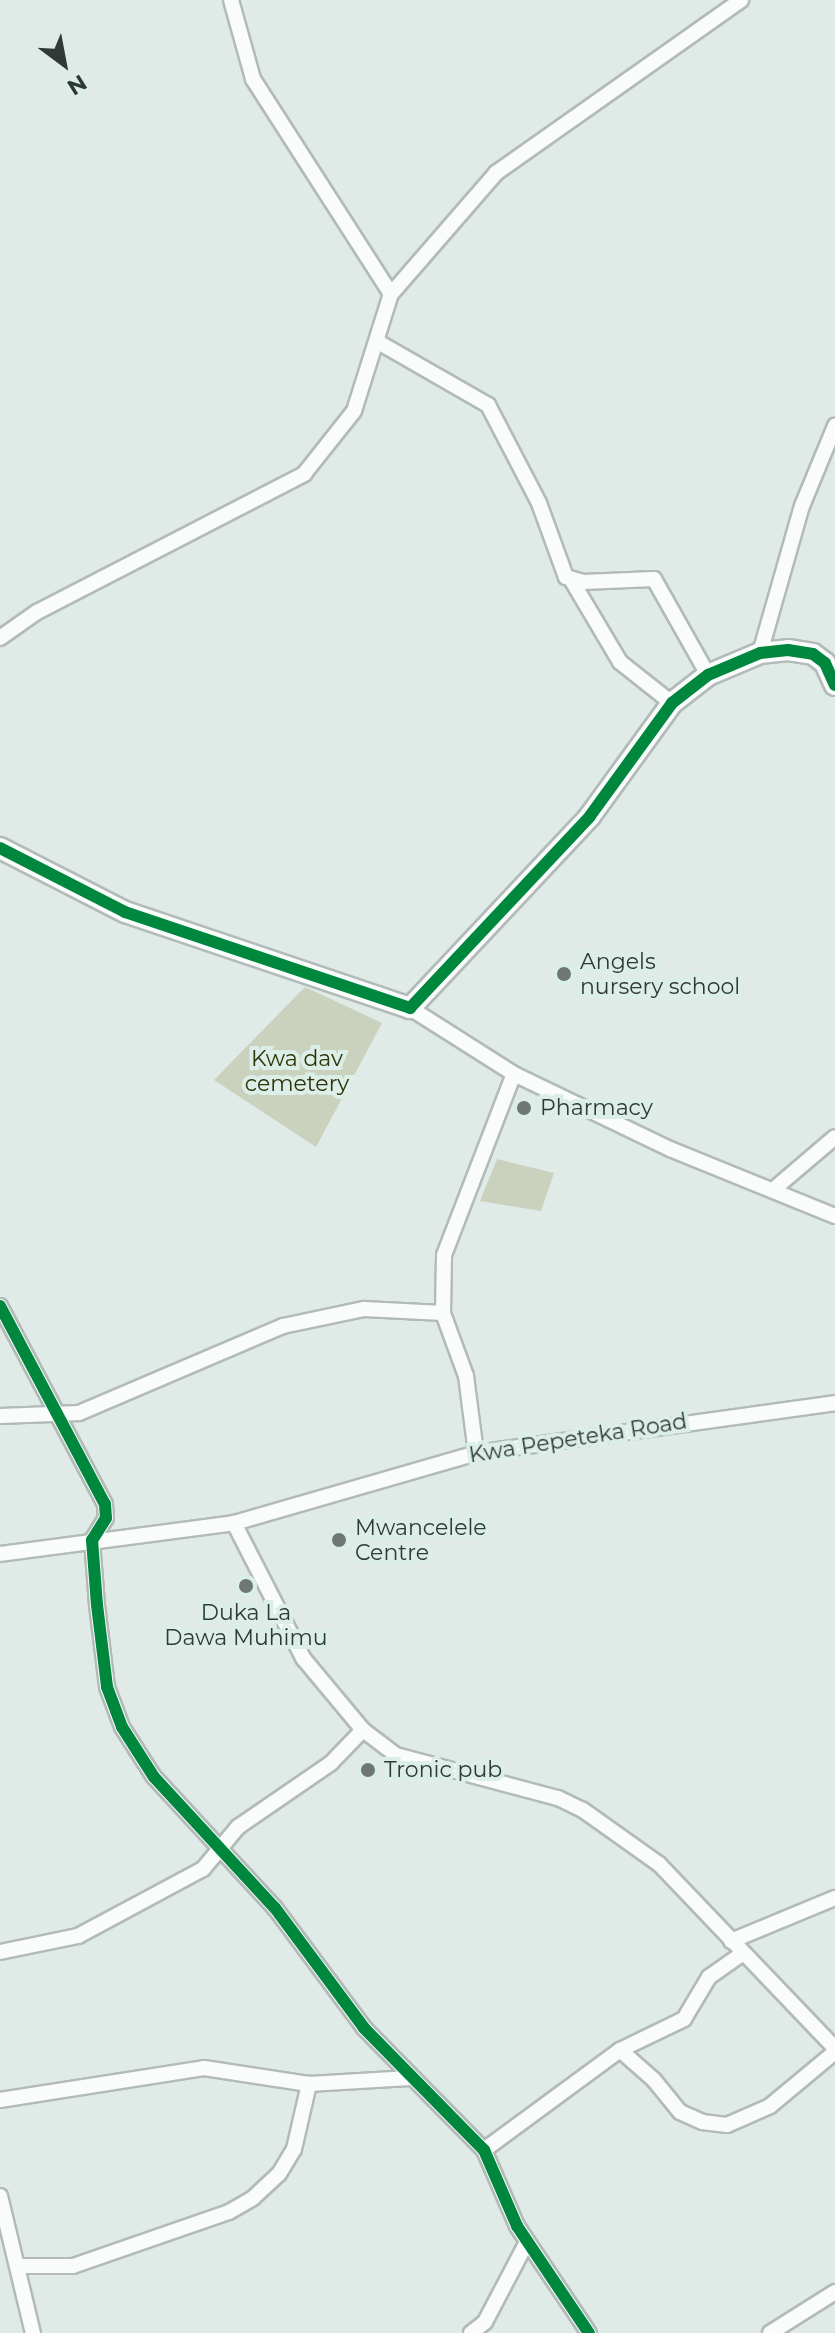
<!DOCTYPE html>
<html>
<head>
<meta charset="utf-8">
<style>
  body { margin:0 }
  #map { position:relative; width:835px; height:2333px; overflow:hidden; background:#e0eae7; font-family:Montserrat,sans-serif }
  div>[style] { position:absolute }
  .green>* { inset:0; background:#cad1bd }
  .roads { filter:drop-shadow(2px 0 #b2bbb8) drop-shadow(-2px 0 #b2bbb8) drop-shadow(0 2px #b2bbb8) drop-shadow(0 -2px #b2bbb8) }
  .street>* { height:14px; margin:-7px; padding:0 7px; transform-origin:7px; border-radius:7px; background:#fafcfb }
  .secondary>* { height:20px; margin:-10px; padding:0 10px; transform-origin:10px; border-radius:10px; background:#fafcfb }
  .cycleway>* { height:12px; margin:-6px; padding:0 6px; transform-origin:6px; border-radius:6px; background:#00873e }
  .dots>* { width:22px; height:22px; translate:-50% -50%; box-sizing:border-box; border:4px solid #dbefe8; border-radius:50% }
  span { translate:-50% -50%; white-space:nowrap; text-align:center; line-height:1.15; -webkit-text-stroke:8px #dbefe8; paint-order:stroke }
  .poi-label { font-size:22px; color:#313936 }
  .left { translate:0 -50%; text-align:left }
  .park-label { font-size:22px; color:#2f3306 }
  .street-label { font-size:22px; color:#313936 }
  .north { position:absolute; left:24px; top:24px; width:80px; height:80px; -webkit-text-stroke:6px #dbefe8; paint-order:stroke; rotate:148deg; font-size:22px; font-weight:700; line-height:32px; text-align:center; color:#313936 }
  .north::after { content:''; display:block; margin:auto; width:28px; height:36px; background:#313936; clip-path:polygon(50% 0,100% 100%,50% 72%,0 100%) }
</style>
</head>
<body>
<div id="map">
  <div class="green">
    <i style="clip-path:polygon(305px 987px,382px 1023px,316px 1147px,214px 1080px)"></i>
    <i style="clip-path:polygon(497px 1159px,554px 1173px,541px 1211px,480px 1201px)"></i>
  </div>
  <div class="roads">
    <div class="street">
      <i style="left:231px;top:0;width:82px;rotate:74.4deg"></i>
      <i style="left:253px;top:79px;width:255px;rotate:57.3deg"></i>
      <i style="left:378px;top:342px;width:127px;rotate:29.8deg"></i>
      <i style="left:488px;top:405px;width:110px;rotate:62.5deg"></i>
      <i style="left:539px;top:503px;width:79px;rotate:70deg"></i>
      <i style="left:566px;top:577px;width:18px;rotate:16deg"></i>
      <i style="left:583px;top:582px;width:71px;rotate:-2.4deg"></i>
      <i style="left:654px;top:579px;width:110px;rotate:60.6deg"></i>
      <i style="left:572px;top:581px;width:94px;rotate:59.3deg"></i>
      <i style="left:620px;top:662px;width:66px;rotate:38.3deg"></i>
      <i style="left:0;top:638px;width:45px;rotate:-35.1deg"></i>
      <i style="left:37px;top:612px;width:301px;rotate:-27.3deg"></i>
      <i style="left:304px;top:474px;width:80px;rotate:-51.6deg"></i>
      <i style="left:354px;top:411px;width:123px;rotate:-72.5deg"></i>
      <i style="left:391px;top:294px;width:160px;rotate:-49deg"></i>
      <i style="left:496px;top:173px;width:300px;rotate:-35.2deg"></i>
      <i style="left:760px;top:653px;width:153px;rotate:-74.1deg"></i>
      <i style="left:802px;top:506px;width:87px;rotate:-67.6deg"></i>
      <i style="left:410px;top:1008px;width:123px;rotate:32.4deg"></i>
      <i style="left:514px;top:1074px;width:173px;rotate:25.7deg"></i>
      <i style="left:670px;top:1149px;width:178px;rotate:22.1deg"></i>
      <i style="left:774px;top:1189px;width:80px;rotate:-40.4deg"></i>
      <i style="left:0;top:1306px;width:224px;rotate:62.1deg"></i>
      <i style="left:105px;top:1504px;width:14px;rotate:86deg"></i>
      <i style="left:106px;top:1518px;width:26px;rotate:122deg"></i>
      <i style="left:92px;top:1540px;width:65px;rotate:85.6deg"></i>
      <i style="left:97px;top:1605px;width:83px;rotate:83deg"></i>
      <i style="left:107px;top:1687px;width:43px;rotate:69.4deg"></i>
      <i style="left:122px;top:1727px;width:59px;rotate:57.4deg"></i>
      <i style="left:154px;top:1777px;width:178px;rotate:47.3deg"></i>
      <i style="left:275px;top:1908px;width:149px;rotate:53.4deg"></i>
      <i style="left:364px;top:2028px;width:171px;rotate:45.5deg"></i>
      <i style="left:484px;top:2150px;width:83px;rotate:66.5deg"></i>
      <i style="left:517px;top:2226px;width:129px;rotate:56.1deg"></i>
      <i style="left:0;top:1416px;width:79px;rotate:-2.2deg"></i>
      <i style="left:79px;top:1413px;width:222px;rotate:-23.1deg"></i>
      <i style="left:283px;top:1326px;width:83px;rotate:-11.9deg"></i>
      <i style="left:364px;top:1309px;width:79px;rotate:2.9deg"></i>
      <i style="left:476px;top:1453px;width:78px;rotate:-97.4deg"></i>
      <i style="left:466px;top:1376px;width:67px;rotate:-110.1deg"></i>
      <i style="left:443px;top:1313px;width:58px;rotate:-89deg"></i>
      <i style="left:444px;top:1255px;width:194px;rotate:-68.9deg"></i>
      <i style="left:234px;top:1523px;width:152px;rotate:62.9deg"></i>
      <i style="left:303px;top:1658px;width:94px;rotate:50.2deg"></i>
      <i style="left:363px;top:1730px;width:41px;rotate:37.1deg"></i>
      <i style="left:396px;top:1755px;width:168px;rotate:14.9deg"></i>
      <i style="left:558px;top:1798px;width:28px;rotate:26deg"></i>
      <i style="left:583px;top:1810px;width:93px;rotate:35.4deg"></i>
      <i style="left:659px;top:1864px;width:255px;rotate:46.3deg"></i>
      <i style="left:0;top:1554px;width:236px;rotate:-7.5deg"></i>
      <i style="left:234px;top:1523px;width:252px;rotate:-16.1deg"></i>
      <i style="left:476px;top:1453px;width:362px;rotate:-7.9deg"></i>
      <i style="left:731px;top:1941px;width:113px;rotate:-22.5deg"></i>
      <i style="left:0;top:1952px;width:80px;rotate:-11.6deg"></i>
      <i style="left:78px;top:1936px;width:142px;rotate:-28.2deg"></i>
      <i style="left:203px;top:1869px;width:55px;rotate:-50.2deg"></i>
      <i style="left:238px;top:1827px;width:113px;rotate:-34.5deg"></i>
      <i style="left:331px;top:1763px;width:46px;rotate:-45.9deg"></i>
      <i style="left:620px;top:2050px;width:45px;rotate:41.4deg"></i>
      <i style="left:654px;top:2080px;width:41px;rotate:50.9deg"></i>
      <i style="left:680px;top:2112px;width:24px;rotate:24deg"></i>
      <i style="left:702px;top:2122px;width:25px;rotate:7deg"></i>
      <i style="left:727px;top:2125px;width:47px;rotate:-23.8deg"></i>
      <i style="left:770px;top:2106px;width:85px;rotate:-39.7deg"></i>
      <i style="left:0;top:2100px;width:206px;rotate:-8.9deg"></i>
      <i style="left:204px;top:2068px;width:106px;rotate:8.7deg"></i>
      <i style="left:309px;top:2084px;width:101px;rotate:-3.4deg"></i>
      <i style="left:484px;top:2150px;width:169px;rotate:-36.3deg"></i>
      <i style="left:620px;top:2050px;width:71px;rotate:-25.8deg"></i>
      <i style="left:684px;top:2019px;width:49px;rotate:-59.2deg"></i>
      <i style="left:709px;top:1977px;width:40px;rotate:-34.9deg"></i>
      <i style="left:0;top:2196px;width:141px;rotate:76.5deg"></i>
      <i style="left:18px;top:2266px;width:55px"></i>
      <i style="left:73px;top:2266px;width:165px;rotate:-19.1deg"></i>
      <i style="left:229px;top:2212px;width:28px;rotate:-30deg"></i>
      <i style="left:253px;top:2198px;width:35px;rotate:-43deg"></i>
      <i style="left:279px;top:2174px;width:29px;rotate:-59deg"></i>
      <i style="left:294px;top:2149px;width:67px;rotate:-77deg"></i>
      <i style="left:471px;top:2333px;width:18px;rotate:-38deg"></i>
      <i style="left:485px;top:2322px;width:90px;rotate:-62.3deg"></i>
      <i style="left:770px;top:2333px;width:77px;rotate:-32.2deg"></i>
    </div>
    <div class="secondary">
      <i style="left:0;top:848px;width:140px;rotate:27.1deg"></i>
      <i style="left:125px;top:912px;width:301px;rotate:18.6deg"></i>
      <i style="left:410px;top:1008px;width:263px;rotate:-46.8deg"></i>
      <i style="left:590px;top:816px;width:140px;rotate:-54deg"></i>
      <i style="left:672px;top:703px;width:46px;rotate:-37.9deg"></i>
      <i style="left:708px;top:675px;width:56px;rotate:-22.9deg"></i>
      <i style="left:760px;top:653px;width:28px;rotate:-6deg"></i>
      <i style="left:788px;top:650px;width:25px;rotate:9deg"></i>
      <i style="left:813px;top:654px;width:15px;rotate:37deg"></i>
      <i style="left:825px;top:663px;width:24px;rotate:66deg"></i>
    </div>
  </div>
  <div class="cycleway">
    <i style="left:0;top:848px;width:140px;rotate:27.1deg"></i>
    <i style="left:125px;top:912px;width:301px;rotate:18.6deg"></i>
    <i style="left:410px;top:1008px;width:263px;rotate:-46.8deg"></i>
    <i style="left:590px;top:816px;width:140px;rotate:-54deg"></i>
    <i style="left:672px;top:703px;width:46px;rotate:-37.9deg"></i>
    <i style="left:708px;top:675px;width:56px;rotate:-22.9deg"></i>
    <i style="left:760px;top:653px;width:28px;rotate:-6deg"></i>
    <i style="left:788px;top:650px;width:25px;rotate:9deg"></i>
    <i style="left:813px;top:654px;width:15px;rotate:37deg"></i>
    <i style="left:825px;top:663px;width:24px;rotate:66deg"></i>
    <i style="left:0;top:1306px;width:224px;rotate:62.1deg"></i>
    <i style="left:105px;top:1504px;width:14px;rotate:86deg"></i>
    <i style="left:106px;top:1518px;width:26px;rotate:122deg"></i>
    <i style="left:92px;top:1540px;width:65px;rotate:85.6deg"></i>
    <i style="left:97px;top:1605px;width:83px;rotate:83deg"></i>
    <i style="left:107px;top:1687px;width:43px;rotate:69.4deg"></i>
    <i style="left:122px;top:1727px;width:59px;rotate:57.4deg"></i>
    <i style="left:154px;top:1777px;width:178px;rotate:47.3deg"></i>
    <i style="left:275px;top:1908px;width:149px;rotate:53.4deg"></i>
    <i style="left:364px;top:2028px;width:171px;rotate:45.5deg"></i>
    <i style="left:484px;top:2150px;width:83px;rotate:66.5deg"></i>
    <i style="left:517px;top:2226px;width:129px;rotate:56.1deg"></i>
  </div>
  <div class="dots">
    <i style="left:564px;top:974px;background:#6e7774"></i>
    <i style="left:524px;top:1108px;background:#6e7774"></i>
    <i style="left:339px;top:1540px;background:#6e7774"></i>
    <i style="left:246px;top:1586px;background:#6e7774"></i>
    <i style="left:368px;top:1770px;background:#6e7774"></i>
  </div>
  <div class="poi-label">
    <span class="left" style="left:580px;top:974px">Angels<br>nursery school</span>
    <span class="left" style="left:540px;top:1108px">Pharmacy</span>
    <span class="left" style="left:355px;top:1540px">Mwancelele<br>Centre</span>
    <span style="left:246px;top:1625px">Duka La<br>Dawa Muhimu</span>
    <span class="left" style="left:384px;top:1770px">Tronic pub</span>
  </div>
  <div class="park-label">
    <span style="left:297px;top:1071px">Kwa dav<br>cemetery</span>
  </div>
  <div class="street-label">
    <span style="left:578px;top:1438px;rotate:-9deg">Kwa Pepeteka Road</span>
  </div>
  <div class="north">N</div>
</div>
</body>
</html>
